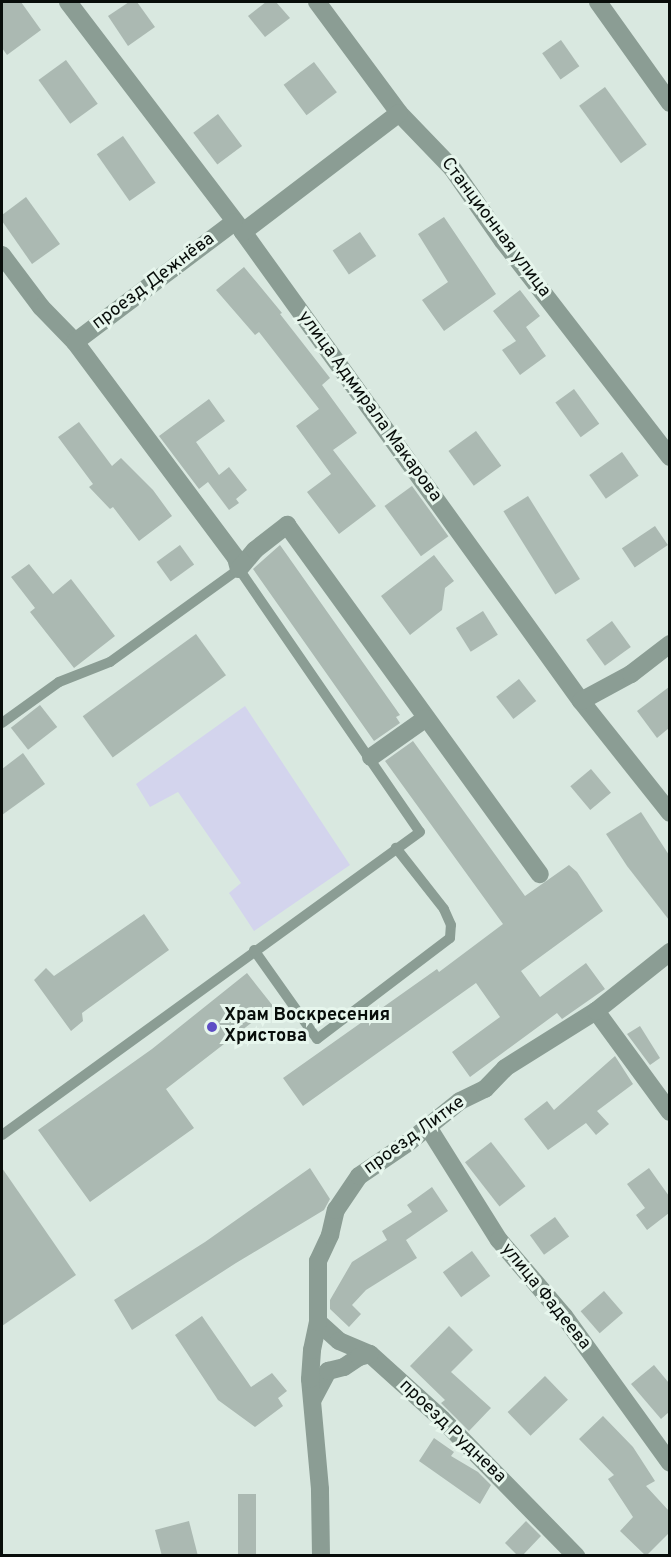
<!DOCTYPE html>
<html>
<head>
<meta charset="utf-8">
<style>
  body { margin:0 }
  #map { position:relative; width:671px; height:1557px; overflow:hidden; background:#d9e8e0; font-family:Overpass,sans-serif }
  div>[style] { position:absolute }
  .green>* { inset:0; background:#d3d4ed }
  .building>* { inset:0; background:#abb9b2; transform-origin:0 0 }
  .lane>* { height:10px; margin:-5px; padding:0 5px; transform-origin:5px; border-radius:5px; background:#8b9d94 }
  .street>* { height:18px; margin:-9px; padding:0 9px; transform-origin:9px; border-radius:9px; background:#8b9d94 }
  .dots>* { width:16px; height:16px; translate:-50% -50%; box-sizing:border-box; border:3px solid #e7f6ed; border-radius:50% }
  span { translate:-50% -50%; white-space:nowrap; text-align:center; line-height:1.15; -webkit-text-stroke:6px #e7f6ed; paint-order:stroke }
  .street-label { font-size:18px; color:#080d0a }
  .poi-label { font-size:18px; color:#080d0a; font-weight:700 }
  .left { translate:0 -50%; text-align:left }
  .frame { position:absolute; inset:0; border:3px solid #080d0a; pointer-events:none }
</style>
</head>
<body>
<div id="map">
  <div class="green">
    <i style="clip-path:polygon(245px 706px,350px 865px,254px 931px,229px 893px,241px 883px,178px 792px,150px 807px,136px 784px)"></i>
  </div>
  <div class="building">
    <i style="clip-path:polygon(2px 2px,21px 2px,41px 30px,7px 55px,2px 48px)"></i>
    <i style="clip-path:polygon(129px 2px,137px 2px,155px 27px,128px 46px,108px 16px)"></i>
    <i style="clip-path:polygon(266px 2px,276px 2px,290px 18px,265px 37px,248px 16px)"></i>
    <i style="left:561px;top:40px;width:32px;height:23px;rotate:55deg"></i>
    <i style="left:66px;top:60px;width:54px;height:34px;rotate:54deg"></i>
    <i style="left:314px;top:62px;width:38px;height:38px;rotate:53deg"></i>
    <i style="left:605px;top:87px;width:71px;height:32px;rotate:54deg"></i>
    <i style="left:218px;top:114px;width:40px;height:31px;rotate:53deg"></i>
    <i style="left:123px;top:136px;width:57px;height:32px;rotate:55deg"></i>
    <i style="clip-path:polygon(26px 197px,60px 244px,32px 264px,2px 221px,2px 215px)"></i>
    <i style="clip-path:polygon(444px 217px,496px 294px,444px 331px,422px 300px,448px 282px,418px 234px)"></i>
    <i style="left:360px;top:232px;width:29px;height:33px;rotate:56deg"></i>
    <i style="clip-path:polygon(244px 267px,282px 313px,280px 314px,330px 378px,322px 385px,357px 433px,333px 450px,376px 506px,339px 534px,307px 492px,331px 474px,296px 426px,319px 409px,259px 332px,255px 335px,216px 290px)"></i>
    <i style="clip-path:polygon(520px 290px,540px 316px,526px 327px,546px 356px,520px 375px,502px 350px,516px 341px,493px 311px)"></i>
    <i style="left:574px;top:389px;width:43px;height:23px;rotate:54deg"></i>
    <i style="clip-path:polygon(209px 399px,225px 421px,196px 442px,219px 475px,229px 467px,247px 490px,236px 499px,239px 503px,229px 510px,208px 482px,199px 489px,159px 436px)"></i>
    <i style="clip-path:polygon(79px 422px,112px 466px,121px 458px,153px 490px,172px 516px,139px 541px,113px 507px,110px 509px,89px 487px,93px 484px,58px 437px)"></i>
    <i style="left:476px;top:431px;width:43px;height:34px;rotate:54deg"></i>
    <i style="left:622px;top:452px;width:29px;height:40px;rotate:55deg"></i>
    <i style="left:412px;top:486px;width:62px;height:34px;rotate:54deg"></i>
    <i style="left:528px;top:496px;width:98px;height:29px;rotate:58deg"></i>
    <i style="left:655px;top:526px;width:23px;height:40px;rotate:56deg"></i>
    <i style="left:180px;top:545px;width:24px;height:29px;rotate:54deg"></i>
    <i style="clip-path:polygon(280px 545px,400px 715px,396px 717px,400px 723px,374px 741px,253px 569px)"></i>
    <i style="clip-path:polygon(434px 555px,454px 581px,445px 588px,442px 610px,410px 635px,381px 596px)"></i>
    <i style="clip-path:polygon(29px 564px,53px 594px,71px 579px,115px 636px,74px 668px,30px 612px,35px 608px,11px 577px)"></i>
    <i style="left:483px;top:611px;width:28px;height:32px;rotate:58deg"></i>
    <i style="left:612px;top:621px;width:32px;height:32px;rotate:54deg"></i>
    <i style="left:196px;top:634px;width:51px;height:140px;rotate:54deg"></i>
    <i style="left:519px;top:679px;width:28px;height:29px;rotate:52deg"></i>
    <i style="clip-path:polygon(669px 687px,669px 728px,657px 738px,637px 711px)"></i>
    <i style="left:40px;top:705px;width:28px;height:37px;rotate:52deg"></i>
    <i style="clip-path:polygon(413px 741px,525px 896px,569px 865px,577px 872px,603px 911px,521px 971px,540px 997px,586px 963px,605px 989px,562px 1019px,557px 1013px,470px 1077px,452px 1052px,500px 1017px,476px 983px,303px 1106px,283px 1078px,437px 969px,439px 972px,503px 924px,385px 761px)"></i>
    <i style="clip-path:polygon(23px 753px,45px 784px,2px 815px,2px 769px)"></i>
    <i style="left:591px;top:769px;width:31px;height:27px;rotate:50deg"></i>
    <i style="clip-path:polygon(641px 812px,669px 855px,669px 920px,627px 866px,606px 834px)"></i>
    <i style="clip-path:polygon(144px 914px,169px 950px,82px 1013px,83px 1021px,71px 1031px,34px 980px,46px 968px,54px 976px)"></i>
    <i style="clip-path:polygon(247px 973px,273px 1006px,166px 1089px,194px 1128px,90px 1202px,38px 1130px,152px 1049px)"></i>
    <i style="clip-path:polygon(640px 1026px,660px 1058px,650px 1065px,627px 1034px)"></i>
    <i style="clip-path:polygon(615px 1056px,633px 1084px,597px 1111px,609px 1124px,596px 1135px,586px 1123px,548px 1150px,524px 1119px,547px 1101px,554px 1110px)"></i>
    <i style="left:491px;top:1142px;width:56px;height:33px;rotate:52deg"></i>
    <i style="clip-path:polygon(2px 1168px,76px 1275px,2px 1326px)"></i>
    <i style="clip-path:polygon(310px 1168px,330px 1199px,324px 1210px,236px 1263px,132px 1330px,114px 1300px,205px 1242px)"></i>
    <i style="clip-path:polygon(649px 1168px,669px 1196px,669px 1213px,647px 1230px,636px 1215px,645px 1208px,627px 1184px)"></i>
    <i style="clip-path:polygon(432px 1187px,448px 1211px,406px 1240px,417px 1258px,366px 1290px,352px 1305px,361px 1314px,349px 1327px,330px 1309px,330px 1300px,352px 1262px,387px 1240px,382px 1231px,412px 1212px,407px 1205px)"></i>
    <i style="left:555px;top:1217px;width:24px;height:31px;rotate:54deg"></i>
    <i style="left:472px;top:1251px;width:31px;height:36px;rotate:54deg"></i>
    <i style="left:604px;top:1291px;width:29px;height:31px;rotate:49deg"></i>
    <i style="clip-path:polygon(202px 1316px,251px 1387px,272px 1373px,287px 1391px,278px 1398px,283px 1406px,255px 1427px,218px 1400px,175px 1335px)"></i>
    <i style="clip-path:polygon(449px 1326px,473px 1350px,451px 1372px,491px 1408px,469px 1431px,441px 1403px,445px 1400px,410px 1366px)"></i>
    <i style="clip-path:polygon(654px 1365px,669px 1383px,669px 1412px,661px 1419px,631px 1384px)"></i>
    <i style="left:545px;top:1376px;width:33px;height:52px;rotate:46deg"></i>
    <i style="clip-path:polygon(603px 1416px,633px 1447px,655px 1481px,646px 1486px,669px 1511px,669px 1533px,646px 1556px,620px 1531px,633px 1517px,608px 1479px,614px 1475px,579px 1439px)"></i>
    <i style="clip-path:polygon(434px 1438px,454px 1452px,451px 1456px,478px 1472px,491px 1485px,480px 1504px,419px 1461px)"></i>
    <i style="left:238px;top:1494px;width:18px;height:62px"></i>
    <i style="clip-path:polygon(189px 1521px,198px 1556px,162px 1556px,155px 1530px)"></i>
    <i style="clip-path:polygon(526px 1521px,541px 1536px,522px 1556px,518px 1556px,505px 1543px)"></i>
  </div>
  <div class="lane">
    <i style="left:2px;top:723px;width:70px;rotate:-35.7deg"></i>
    <i style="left:59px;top:682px;width:55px;rotate:-21.4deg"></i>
    <i style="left:110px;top:662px;width:159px;rotate:-35.8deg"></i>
    <i style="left:239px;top:569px;width:319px;rotate:55.5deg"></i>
    <i style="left:420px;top:832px;width:516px;rotate:144.06deg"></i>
    <i style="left:254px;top:950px;width:109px;rotate:54.7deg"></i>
    <i style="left:317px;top:1039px;width:167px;rotate:-37.2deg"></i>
    <i style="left:450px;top:938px;width:13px;rotate:-86deg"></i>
    <i style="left:451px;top:925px;width:17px;rotate:-114deg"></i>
    <i style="left:444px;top:909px;width:78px;rotate:-128.2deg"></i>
  </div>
  <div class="street">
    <i style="left:68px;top:2px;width:289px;rotate:52.7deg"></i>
    <i style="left:243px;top:232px;width:578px;rotate:54.22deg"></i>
    <i style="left:581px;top:701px;width:143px;rotate:51.5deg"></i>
    <i style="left:317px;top:2px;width:138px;rotate:53.5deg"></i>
    <i style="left:399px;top:113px;width:76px;rotate:46.1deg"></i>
    <i style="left:452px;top:168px;width:89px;rotate:55.1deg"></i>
    <i style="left:503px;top:241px;width:273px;rotate:52.3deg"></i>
    <i style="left:598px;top:2px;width:124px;rotate:54.5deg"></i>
    <i style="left:243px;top:232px;width:196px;rotate:-37.3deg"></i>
    <i style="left:2px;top:255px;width:65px;rotate:53.1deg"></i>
    <i style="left:41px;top:307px;width:49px;rotate:45.8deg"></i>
    <i style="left:75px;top:342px;width:269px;rotate:53.3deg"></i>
    <i style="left:236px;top:558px;width:11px;rotate:75deg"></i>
    <i style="left:239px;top:569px;width:25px;rotate:-50deg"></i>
    <i style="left:255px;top:550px;width:41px;rotate:-38deg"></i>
    <i style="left:287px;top:525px;width:431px;rotate:54.1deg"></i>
    <i style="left:75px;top:342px;width:199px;rotate:-37deg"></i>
    <i style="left:581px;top:701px;width:57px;rotate:-28.4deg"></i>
    <i style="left:631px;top:674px;width:49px;rotate:-37.6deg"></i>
    <i style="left:371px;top:757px;width:67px;rotate:-35.3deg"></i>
    <i style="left:596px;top:1011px;width:125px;rotate:53.8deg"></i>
    <i style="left:428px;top:1127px;width:133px;rotate:57.9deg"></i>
    <i style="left:499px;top:1240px;width:100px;rotate:49.5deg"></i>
    <i style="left:564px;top:1316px;width:181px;rotate:54.2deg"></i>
    <i style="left:318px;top:1322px;width:28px;rotate:42deg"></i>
    <i style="left:339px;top:1341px;width:34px;rotate:23deg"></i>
    <i style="left:370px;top:1354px;width:97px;rotate:42.1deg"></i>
    <i style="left:442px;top:1419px;width:192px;rotate:45.6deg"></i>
    <i style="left:313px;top:1399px;width:32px;rotate:-62deg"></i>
    <i style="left:328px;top:1371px;width:16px;rotate:-14deg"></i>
    <i style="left:344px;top:1367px;width:18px;rotate:-34deg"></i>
    <i style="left:359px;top:1357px;width:11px;rotate:-15deg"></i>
    <i style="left:321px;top:1556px;width:67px;rotate:-90.9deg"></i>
    <i style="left:320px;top:1489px;width:110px;rotate:-95.2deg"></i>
    <i style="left:310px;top:1379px;width:29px;rotate:-86deg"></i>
    <i style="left:312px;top:1350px;width:29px;rotate:-78deg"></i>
    <i style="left:318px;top:1322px;width:61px;rotate:-90deg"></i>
    <i style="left:318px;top:1261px;width:29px;rotate:-65deg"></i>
    <i style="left:330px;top:1235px;width:26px;rotate:-77deg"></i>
    <i style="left:336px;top:1210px;width:41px;rotate:-55.9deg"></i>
    <i style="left:359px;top:1176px;width:60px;rotate:-34.2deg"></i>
    <i style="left:409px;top:1142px;width:65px;rotate:-38.8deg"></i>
    <i style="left:460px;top:1101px;width:28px;rotate:-26deg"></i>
    <i style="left:485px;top:1089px;width:29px;rotate:-46deg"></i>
    <i style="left:505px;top:1068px;width:107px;rotate:-32.1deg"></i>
    <i style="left:596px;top:1011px;width:95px;rotate:-38.6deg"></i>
  </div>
  <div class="dots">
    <i style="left:212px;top:1027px;background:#5e4dc5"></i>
  </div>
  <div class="street-label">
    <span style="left:495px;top:228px;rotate:53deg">Станционная улица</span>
    <span style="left:154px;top:282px;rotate:-37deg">проезд Дежнёва</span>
    <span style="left:369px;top:407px;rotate:54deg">улица Адмирала Макарова</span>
    <span style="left:415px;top:1136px;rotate:-36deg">проезд Литке</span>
    <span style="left:545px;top:1297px;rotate:51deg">улица Фадеева</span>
    <span style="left:452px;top:1432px;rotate:44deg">проезд Руднева</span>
  </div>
  <div class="poi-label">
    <span class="left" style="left:224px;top:1027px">Храм Воскресения<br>Христова</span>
  </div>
  <div class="frame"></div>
</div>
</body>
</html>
